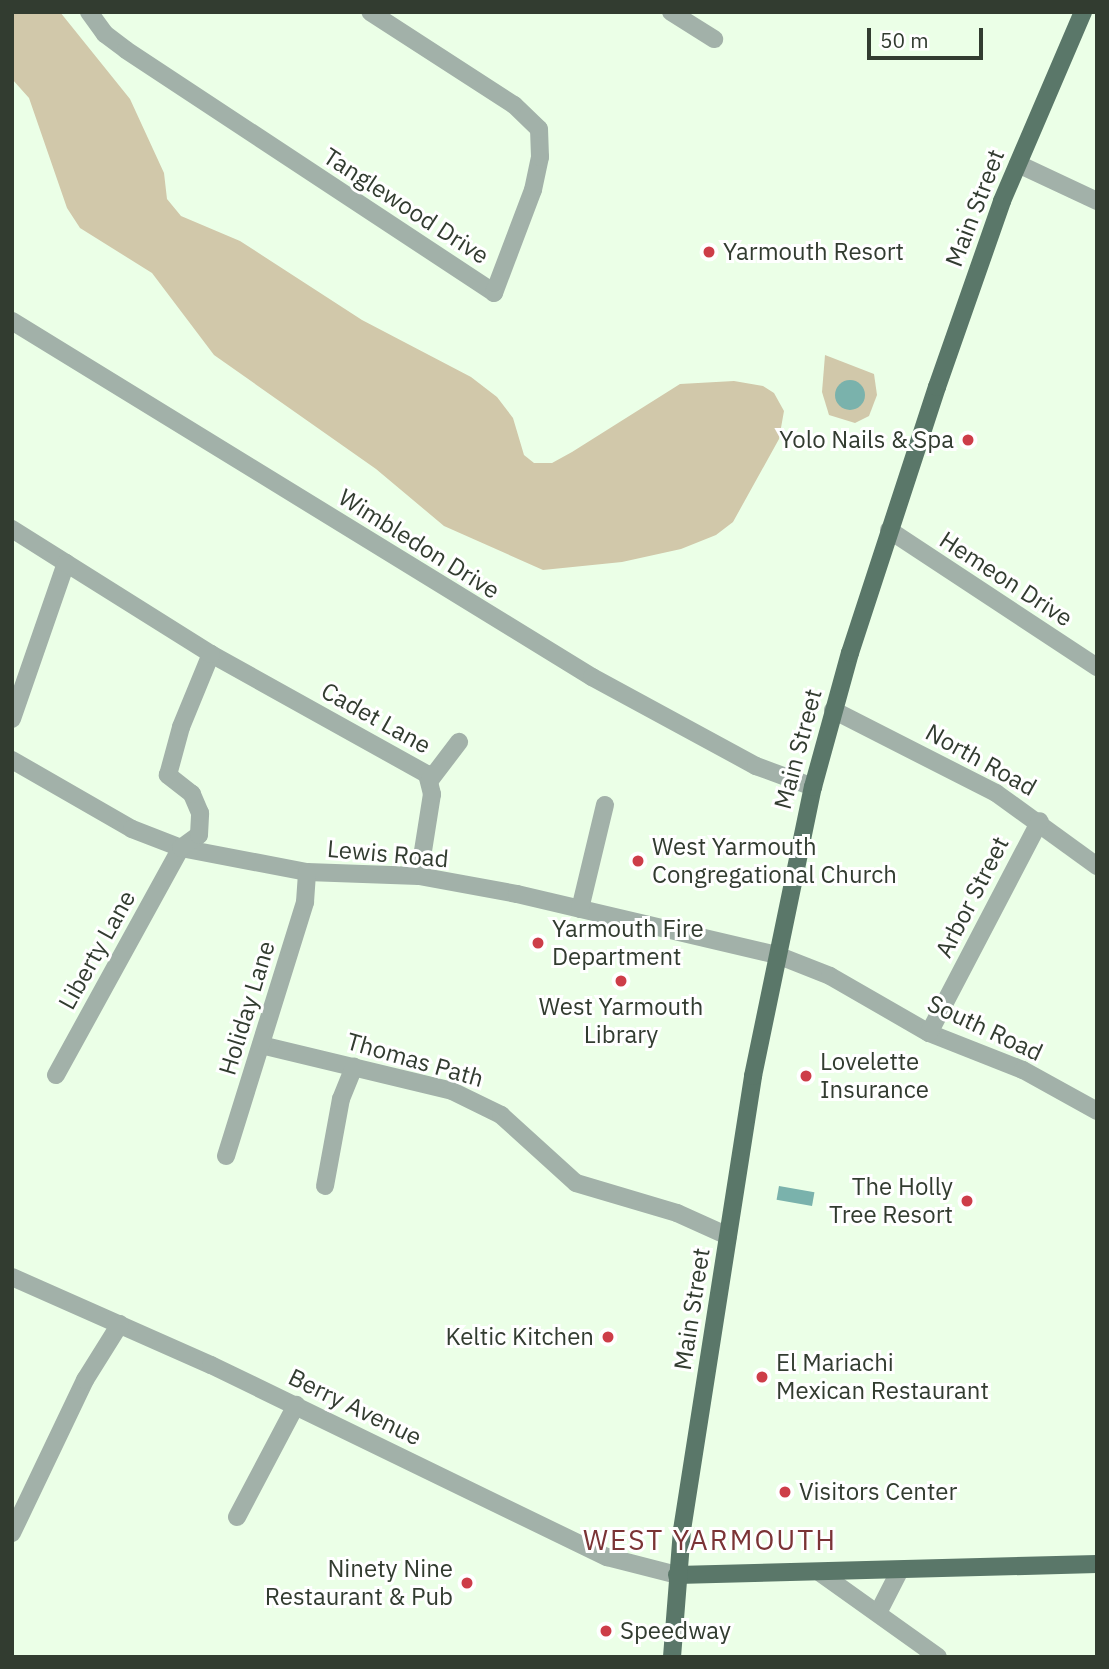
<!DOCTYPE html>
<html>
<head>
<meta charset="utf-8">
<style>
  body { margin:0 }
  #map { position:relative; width:1109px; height:1669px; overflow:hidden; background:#ebffe7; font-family:"IBM Plex Sans",sans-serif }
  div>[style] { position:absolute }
  .green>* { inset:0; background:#d1c8aa }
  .water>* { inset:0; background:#7ab2ac; transform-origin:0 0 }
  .round { border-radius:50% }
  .minor>* { height:18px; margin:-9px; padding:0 9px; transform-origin:9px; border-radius:9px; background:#a2b1a9 }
  .major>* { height:18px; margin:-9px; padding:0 9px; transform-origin:9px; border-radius:9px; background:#5a7769 }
  .dots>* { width:19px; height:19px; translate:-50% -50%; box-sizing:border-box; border:4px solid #fff; border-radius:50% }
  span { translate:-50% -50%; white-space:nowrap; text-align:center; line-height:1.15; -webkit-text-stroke:6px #fff; paint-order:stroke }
  .street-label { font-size:24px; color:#323c30 }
  .poi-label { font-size:24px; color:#323c30 }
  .left { translate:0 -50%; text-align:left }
  .right { translate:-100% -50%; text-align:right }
  .quarter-label { font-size:28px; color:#7b3436; letter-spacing:2px }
  .frame { position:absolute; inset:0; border:14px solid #323c30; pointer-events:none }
  .scale { position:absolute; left:867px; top:28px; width:116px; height:32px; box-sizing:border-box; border:4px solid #323c30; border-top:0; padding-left:9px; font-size:21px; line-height:24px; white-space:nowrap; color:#323c30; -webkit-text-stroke:5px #fff; paint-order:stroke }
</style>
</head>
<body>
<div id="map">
  <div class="green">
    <i style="clip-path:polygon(12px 12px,60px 12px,130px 99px,164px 173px,167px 199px,181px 216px,240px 241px,362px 320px,471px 377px,497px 397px,513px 418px,524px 455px,534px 463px,552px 463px,572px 452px,680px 384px,734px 381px,763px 386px,774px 393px,784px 411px,779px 439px,733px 522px,716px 535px,681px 549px,622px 562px,543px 570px,444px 526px,376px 469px,214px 355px,152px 273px,80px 228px,67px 208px,29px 98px,12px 79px)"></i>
    <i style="clip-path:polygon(825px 355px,874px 374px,877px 395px,869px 416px,855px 423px,829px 415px,822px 392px)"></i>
  </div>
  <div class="water">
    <i class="round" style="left:835px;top:380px;width:30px;height:30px"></i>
    <i style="left:779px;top:1186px;width:36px;height:14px;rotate:10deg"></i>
  </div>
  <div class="minor">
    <i style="left:89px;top:12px;width:27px;rotate:54deg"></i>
    <i style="left:105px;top:34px;width:26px;rotate:37deg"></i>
    <i style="left:126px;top:50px;width:441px;rotate:33.4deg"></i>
    <i style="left:494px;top:293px;width:110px;rotate:-69.3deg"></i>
    <i style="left:533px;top:190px;width:34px;rotate:-78deg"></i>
    <i style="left:540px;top:157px;width:28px;rotate:-92deg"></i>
    <i style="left:539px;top:129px;width:35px;rotate:-136deg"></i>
    <i style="left:514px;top:105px;width:171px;rotate:-147.1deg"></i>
    <i style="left:671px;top:12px;width:51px;rotate:32.1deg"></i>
    <i style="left:1018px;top:164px;width:87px;rotate:25.1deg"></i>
    <i style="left:12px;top:321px;width:681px;rotate:31.54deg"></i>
    <i style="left:592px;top:677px;width:187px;rotate:28.5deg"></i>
    <i style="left:756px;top:766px;width:61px;rotate:20.2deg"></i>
    <i style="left:12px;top:529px;width:64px;rotate:32.2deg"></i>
    <i style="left:66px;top:563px;width:165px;rotate:109.1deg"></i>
    <i style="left:889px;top:530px;width:249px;rotate:33.4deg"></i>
    <i style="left:211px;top:654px;width:247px;rotate:29.1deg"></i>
    <i style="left:427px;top:774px;width:21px;rotate:76deg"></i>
    <i style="left:432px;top:794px;width:83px;rotate:99deg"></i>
    <i style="left:833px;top:710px;width:183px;rotate:27deg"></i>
    <i style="left:996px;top:793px;width:125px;rotate:35.9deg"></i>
    <i style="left:12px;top:760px;width:138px;rotate:29.9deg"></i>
    <i style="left:132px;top:829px;width:53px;rotate:21.2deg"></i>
    <i style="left:181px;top:848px;width:128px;rotate:10.8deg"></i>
    <i style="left:307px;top:872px;width:112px;rotate:2deg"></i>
    <i style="left:419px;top:876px;width:100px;rotate:10.4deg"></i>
    <i style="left:517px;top:894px;width:267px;rotate:13.2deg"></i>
    <i style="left:777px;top:955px;width:57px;rotate:21.6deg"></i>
    <i style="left:830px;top:976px;width:114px;rotate:29.9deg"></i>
    <i style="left:929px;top:1033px;width:101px;rotate:21.5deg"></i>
    <i style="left:1023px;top:1070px;width:85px;rotate:29deg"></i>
    <i style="left:430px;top:780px;width:48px;rotate:-52.7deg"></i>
    <i style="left:580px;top:909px;width:107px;rotate:-76.5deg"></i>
    <i style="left:929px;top:1033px;width:239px;rotate:-62.4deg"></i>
    <i style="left:261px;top:1045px;width:196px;rotate:13.5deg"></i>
    <i style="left:452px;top:1091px;width:55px;rotate:26.1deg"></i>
    <i style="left:501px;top:1115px;width:101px;rotate:42.2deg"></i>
    <i style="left:576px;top:1183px;width:105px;rotate:16.5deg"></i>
    <i style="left:677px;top:1213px;width:56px;rotate:24.3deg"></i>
    <i style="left:56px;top:1075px;width:259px;rotate:-61.2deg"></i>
    <i style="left:181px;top:848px;width:22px;rotate:-36deg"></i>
    <i style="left:199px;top:835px;width:22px;rotate:-87deg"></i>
    <i style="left:200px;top:813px;width:21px;rotate:-113deg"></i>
    <i style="left:192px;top:794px;width:31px;rotate:-142deg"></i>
    <i style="left:168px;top:775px;width:50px;rotate:-74.8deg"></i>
    <i style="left:181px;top:727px;width:79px;rotate:-67.7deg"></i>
    <i style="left:211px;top:654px;width:171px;rotate:-147.9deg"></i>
    <i style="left:226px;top:1156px;width:266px;rotate:-72.7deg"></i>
    <i style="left:305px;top:902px;width:30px;rotate:-86deg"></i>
    <i style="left:325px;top:1186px;width:88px;rotate:-79.6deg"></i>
    <i style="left:341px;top:1099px;width:35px;rotate:-68deg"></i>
    <i style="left:12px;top:1277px;width:218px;rotate:23.9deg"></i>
    <i style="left:211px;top:1365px;width:440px;rotate:25.9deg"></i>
    <i style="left:607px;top:1557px;width:72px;rotate:14.4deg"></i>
    <i style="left:237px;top:1517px;width:127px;rotate:-62.2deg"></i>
    <i style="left:12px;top:1533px;width:170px;rotate:-64.5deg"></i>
    <i style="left:85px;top:1380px;width:66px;rotate:-58deg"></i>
    <i style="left:819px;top:1572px;width:146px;rotate:35.5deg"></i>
    <i style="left:878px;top:1613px;width:48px;rotate:-62.9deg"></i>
  </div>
  <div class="major">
    <i style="left:677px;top:1575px;width:420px;rotate:-1.5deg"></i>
    <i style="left:672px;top:1657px;width:127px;rotate:-85.5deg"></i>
    <i style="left:682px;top:1530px;width:460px;rotate:-81.1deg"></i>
    <i style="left:753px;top:1076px;width:295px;rotate:-78.3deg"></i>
    <i style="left:813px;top:787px;width:139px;rotate:-74.6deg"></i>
    <i style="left:850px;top:653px;width:280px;rotate:-71.9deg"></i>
    <i style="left:937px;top:387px;width:197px;rotate:-70.7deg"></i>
    <i style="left:1002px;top:201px;width:206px;rotate:-66.8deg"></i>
  </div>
  <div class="dots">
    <i style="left:709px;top:252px;background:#cd3d48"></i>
    <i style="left:968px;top:440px;background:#cd3d48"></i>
    <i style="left:638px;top:861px;background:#cd3d48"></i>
    <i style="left:538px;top:943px;background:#cd3d48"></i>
    <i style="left:621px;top:981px;background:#cd3d48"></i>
    <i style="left:806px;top:1076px;background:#cd3d48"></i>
    <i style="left:967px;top:1201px;background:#cd3d48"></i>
    <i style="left:608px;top:1337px;background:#cd3d48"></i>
    <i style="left:762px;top:1377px;background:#cd3d48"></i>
    <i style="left:785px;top:1492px;background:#cd3d48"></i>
    <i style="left:467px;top:1583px;background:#cd3d48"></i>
    <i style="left:606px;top:1631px;background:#cd3d48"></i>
  </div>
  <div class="street-label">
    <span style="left:406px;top:206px;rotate:33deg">Tanglewood Drive</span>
    <span style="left:975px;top:208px;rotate:-69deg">Main Street</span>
    <span style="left:419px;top:544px;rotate:32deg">Wimbledon Drive</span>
    <span style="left:1006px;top:579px;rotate:33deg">Hemeon Drive</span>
    <span style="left:376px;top:718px;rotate:29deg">Cadet Lane</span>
    <span style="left:798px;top:749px;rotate:-75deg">Main Street</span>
    <span style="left:981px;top:760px;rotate:29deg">North Road</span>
    <span style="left:388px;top:854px;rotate:5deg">Lewis Road</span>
    <span style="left:972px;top:897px;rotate:-63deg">Arbor Street</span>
    <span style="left:97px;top:950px;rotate:-61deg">Liberty Lane</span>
    <span style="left:247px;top:1008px;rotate:-73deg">Holiday Lane</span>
    <span style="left:985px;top:1028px;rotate:25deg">South Road</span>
    <span style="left:415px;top:1060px;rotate:16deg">Thomas Path</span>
    <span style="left:692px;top:1309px;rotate:-81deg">Main Street</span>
    <span style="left:355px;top:1407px;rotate:26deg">Berry Avenue</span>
  </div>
  <div class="poi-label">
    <span class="left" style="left:723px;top:252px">Yarmouth Resort</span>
    <span class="right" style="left:954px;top:440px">Yolo Nails &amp; Spa</span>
    <span class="left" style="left:652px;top:861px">West Yarmouth<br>Congregational Church</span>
    <span class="left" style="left:552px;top:943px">Yarmouth Fire<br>Department</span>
    <span style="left:621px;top:1021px">West Yarmouth<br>Library</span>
    <span class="left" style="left:820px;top:1076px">Lovelette<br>Insurance</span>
    <span class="right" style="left:953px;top:1201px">The Holly<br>Tree Resort</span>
    <span class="right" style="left:594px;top:1337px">Keltic Kitchen</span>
    <span class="left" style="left:776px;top:1377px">El Mariachi<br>Mexican Restaurant</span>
    <span class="left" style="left:799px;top:1492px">Visitors Center</span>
    <span class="right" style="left:453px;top:1583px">Ninety Nine<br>Restaurant &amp; Pub</span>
    <span class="left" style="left:620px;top:1631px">Speedway</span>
  </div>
  <div class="quarter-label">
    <span style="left:710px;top:1540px">WEST YARMOUTH</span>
  </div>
  <div class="frame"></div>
  <div class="scale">50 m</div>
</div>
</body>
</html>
